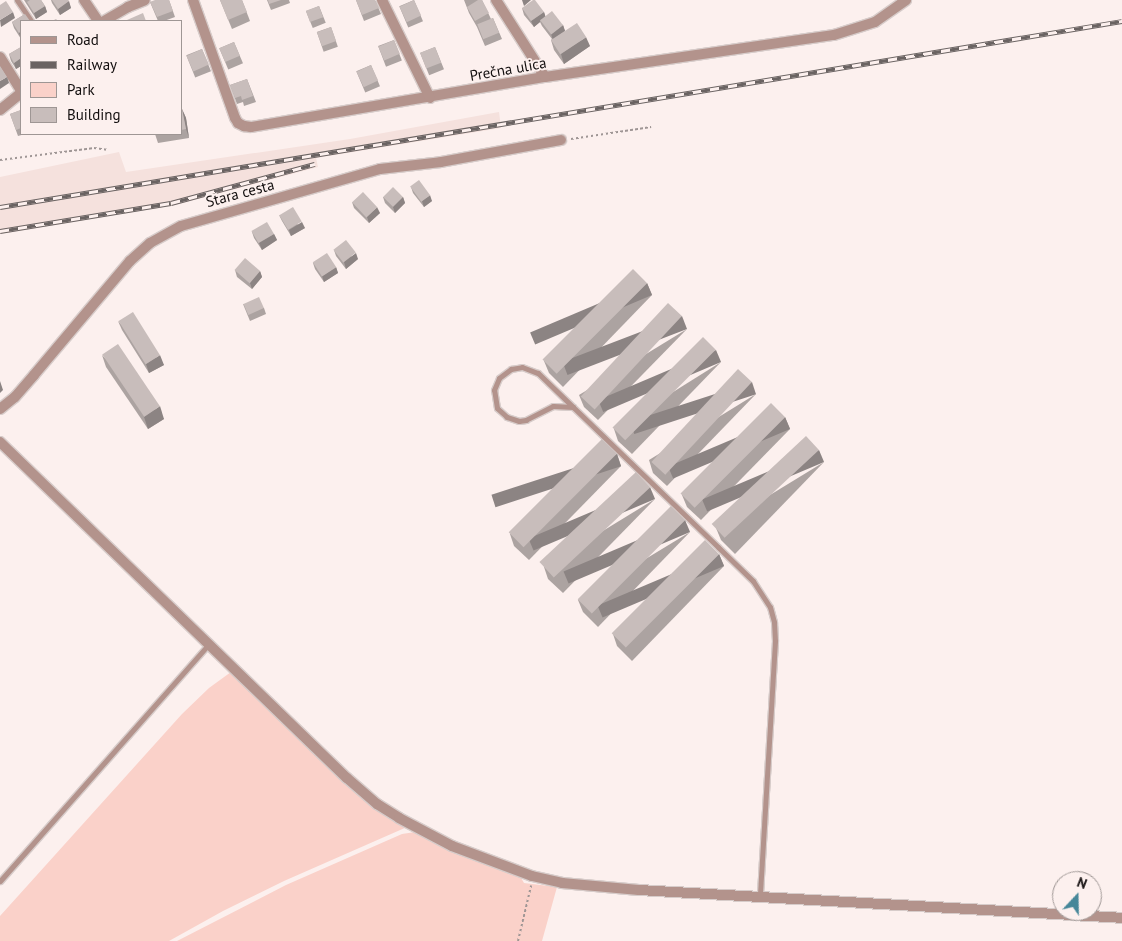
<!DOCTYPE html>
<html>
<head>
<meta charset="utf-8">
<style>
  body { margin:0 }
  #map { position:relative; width:1122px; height:941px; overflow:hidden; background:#fcf0ee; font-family:"PT Sans",sans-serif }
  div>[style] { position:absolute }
  .built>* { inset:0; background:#f5e1dd }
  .green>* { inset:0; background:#fad1c9 }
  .path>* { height:2px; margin-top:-1px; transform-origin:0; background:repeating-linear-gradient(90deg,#9f9695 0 2.5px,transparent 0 5px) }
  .roads { filter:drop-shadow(1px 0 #d7ccca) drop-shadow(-1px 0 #d7ccca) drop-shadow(0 1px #d7ccca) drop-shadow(0 -1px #d7ccca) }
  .lane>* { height:5px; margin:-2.5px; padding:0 2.5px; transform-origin:2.5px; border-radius:2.5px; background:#b3938c }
  .street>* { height:10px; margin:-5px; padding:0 5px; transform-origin:5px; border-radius:5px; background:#b3938c }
  .rail>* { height:5px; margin-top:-2.5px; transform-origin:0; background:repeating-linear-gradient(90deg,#fcf0ee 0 9px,#6a6362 0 18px); box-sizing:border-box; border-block:1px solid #6a6362 }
  .wall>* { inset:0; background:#aca3a1; transform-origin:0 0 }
  .shaded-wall>* { inset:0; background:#8c8483; transform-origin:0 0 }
  .building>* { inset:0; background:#c8bdbb; transform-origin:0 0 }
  span { translate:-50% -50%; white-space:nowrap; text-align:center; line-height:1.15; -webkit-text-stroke:4px #fcf0ee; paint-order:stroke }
  .street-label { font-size:15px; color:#120e0e }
  .legend { position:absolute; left:20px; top:20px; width:162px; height:115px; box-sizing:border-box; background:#fcf0ee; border:1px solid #9e9694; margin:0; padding:6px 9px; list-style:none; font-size:15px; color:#120e0e }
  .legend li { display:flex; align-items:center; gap:10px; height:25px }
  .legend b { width:25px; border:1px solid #9e9694 }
  .north { position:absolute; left:1052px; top:871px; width:50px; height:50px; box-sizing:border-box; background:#fcf0ee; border:1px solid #9e9694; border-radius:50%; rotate:21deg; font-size:14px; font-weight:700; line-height:20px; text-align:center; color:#120e0e }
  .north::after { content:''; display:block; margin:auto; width:18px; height:22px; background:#468799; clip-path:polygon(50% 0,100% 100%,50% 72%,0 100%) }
</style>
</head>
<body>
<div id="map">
  <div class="built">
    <i style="clip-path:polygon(499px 112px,501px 128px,316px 158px,318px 167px,175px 205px,0 234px,0 177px,119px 152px,126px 172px,350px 139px)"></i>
  </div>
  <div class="green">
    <i style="clip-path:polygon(231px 672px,407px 827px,284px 881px,223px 911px,169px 941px,0 941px,0 916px,182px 714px,209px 688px)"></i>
    <i style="clip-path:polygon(415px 832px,520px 876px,524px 883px,557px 887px,542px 941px,177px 941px,286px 885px,402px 834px)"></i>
  </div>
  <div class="path">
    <i style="left:571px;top:139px;width:81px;rotate:-8.5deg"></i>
    <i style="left:0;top:160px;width:95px;rotate:-7.3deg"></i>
    <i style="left:94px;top:148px;width:15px;rotate:8deg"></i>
    <i style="left:518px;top:941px;width:57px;rotate:-76.7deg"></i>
  </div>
  <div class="roads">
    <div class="lane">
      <i style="left:17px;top:0;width:25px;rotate:56deg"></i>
      <i style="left:573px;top:407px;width:20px;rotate:-177deg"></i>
      <i style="left:553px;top:406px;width:30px;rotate:153deg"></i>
      <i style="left:526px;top:420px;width:7px;rotate:172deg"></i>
      <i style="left:519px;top:421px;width:13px;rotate:-162deg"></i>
      <i style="left:507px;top:417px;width:13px;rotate:-138deg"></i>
      <i style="left:497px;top:408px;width:18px;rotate:-99deg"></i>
      <i style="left:494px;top:390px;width:13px;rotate:-67deg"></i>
      <i style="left:499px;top:378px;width:15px;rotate:-37deg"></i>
      <i style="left:511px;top:369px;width:11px;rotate:-10deg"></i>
      <i style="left:522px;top:367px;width:17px;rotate:21deg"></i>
      <i style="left:538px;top:373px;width:49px;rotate:44.2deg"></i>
      <i style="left:573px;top:407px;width:202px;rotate:44deg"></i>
      <i style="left:718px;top:547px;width:49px;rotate:44.2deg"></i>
      <i style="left:753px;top:581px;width:31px;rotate:57deg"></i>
      <i style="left:770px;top:607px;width:16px;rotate:75deg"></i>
      <i style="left:774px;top:622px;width:19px;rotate:87deg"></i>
      <i style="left:775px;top:641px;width:256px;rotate:93.4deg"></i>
      <i style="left:0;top:881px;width:315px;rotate:-48.6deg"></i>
    </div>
    <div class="street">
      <i style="left:84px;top:0;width:25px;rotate:56deg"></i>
      <i style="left:193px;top:0;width:125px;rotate:70.4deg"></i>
      <i style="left:235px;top:118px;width:6px;rotate:59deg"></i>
      <i style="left:238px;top:123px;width:7px;rotate:27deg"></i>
      <i style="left:244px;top:126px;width:7px;rotate:8deg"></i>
      <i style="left:251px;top:127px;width:298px;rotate:-9.7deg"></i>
      <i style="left:545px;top:77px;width:292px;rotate:-8.3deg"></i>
      <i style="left:834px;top:35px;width:43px;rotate:-17.6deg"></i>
      <i style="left:875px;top:22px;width:38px;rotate:-35deg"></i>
      <i style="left:382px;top:0;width:109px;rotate:63.9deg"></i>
      <i style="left:496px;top:0;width:91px;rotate:57.5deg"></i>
      <i style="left:104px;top:21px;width:28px;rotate:-30deg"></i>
      <i style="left:128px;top:7px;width:18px;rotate:-22deg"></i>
      <i style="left:0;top:57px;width:40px;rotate:58deg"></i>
      <i style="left:0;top:110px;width:27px;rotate:-39deg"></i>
      <i style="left:0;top:409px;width:19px;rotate:-39deg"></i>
      <i style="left:15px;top:397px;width:29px;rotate:-49deg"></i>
      <i style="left:34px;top:375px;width:149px;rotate:-49.9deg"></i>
      <i style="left:130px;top:261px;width:27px;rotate:-42deg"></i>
      <i style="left:150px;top:243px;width:35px;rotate:-29deg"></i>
      <i style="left:181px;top:226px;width:207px;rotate:-16deg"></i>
      <i style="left:380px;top:169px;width:61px;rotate:-6.5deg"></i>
      <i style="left:441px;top:162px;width:122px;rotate:-10.4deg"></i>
      <i style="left:0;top:442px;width:483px;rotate:44.1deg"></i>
      <i style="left:347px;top:778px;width:40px;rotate:41deg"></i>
      <i style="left:377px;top:804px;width:26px;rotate:32deg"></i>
      <i style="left:399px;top:818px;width:60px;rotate:27.8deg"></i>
      <i style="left:452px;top:846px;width:85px;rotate:20.6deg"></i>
      <i style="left:532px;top:876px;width:31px;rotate:13deg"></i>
      <i style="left:562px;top:883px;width:77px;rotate:5.2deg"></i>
      <i style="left:639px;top:890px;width:484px;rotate:3.3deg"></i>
    </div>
  </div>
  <div class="rail">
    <i style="left:0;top:207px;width:1137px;rotate:-9.41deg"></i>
    <i style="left:0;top:231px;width:173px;rotate:-9.3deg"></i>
    <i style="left:171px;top:203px;width:149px;rotate:-15.2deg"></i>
  </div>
  <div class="wall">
    <i style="clip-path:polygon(24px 0,41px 0,45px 6px,47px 12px,36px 19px)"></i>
    <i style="clip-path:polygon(51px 0,68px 0,71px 8px,60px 15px,52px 3px)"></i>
    <i style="clip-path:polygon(169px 0,175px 17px,164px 21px,158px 21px,150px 2px)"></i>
    <i style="clip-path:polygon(220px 0,242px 0,250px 21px,232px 29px)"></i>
    <i style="clip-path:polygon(267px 0,289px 0,290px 3px,271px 10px)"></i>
    <i style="clip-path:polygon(356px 0,375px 0,381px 14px,364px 21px)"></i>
    <i style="left:414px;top:0;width:23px;height:16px;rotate:67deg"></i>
    <i style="clip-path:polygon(464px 0,482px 0,491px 19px,493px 18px,502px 39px,485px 46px,477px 27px,469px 13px)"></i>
    <i style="left:319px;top:6px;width:18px;height:14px;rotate:68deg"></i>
    <i style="clip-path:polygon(522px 8px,544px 12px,545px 16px,563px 25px,565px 31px,590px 46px,564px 64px,554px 50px,551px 40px,552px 39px,542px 26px,540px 22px,534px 27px,524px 15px)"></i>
    <i style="clip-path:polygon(25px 14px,21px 39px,14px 28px,12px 22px)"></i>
    <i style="left:331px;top:27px;width:21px;height:15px;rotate:71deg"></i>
    <i style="left:394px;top:40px;width:22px;height:17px;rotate:69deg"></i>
    <i style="left:234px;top:42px;width:23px;height:16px;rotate:67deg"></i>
    <i style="clip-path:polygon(21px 47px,21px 66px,16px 69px,11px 61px,9px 54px)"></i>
    <i style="left:435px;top:47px;width:24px;height:16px;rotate:68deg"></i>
    <i style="left:202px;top:49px;width:24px;height:17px;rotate:68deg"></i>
    <i style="left:371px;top:65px;width:23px;height:16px;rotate:67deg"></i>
    <i style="clip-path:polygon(247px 79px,256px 102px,244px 106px,243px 102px,237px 104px,230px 85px)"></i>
    <i style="clip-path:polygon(181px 109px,182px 109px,186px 118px,189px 138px,158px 143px,155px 134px,181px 134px)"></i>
    <i style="clip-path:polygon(21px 110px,21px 134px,25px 134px,18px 136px,10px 114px)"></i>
    <i style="clip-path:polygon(411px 187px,432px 201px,424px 207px,413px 193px)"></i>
    <i style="clip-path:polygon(383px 197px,403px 197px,405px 203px,395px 213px,385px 203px)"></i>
    <i style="clip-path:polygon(352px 202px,380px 213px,369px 223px,354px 208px)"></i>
    <i style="clip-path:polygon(279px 215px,305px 228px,291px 236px,282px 221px)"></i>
    <i style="clip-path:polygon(252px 232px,274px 234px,277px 240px,262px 250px,254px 238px)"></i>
    <i style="clip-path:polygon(334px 250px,358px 259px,346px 269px,336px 256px)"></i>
    <i style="clip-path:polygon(313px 263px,336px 267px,338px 273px,324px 282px,315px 269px)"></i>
    <i style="clip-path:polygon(235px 270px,260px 271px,262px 277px,252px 289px,237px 277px)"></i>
    <i style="clip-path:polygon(647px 283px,652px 295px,563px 387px,549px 373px,544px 361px)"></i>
    <i style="clip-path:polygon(243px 304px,264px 308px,266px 314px,250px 321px)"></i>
    <i style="clip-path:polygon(118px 321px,164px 365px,149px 373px,122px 330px)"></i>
    <i style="clip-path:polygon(687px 329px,598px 420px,584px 407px,579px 395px)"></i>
    <i style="clip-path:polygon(102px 355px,164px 419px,148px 429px,106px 367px)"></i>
    <i style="clip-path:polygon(721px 362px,632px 454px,618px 441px,614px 429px)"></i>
    <i style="clip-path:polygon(756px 394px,667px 486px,653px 473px,649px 460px)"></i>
    <i style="clip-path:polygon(785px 417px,790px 429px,701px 520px,687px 507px,682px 495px)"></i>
    <i style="clip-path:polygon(617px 454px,621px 466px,529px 560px,514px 546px,510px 534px)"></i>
    <i style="clip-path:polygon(824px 462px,735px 554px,721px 540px,716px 528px)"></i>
    <i style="clip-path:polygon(655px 499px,563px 593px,548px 579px,544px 567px)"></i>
    <i style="clip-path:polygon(690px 532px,598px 627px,583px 612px,578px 600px)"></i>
    <i style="clip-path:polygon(719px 554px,724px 566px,632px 661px,617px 646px,613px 634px)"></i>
  </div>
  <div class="shaded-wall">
    <i style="clip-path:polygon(522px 0,531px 0,524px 6px)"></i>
    <i style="clip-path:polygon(69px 1px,71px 8px,60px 15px,58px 9px)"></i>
    <i style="clip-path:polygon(45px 6px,47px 12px,36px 19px,34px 13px)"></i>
    <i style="clip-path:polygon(13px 12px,15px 18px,1px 27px,0 20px)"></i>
    <i style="clip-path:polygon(544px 12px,546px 18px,540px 20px,540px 22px,534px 27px,531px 21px)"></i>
    <i style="clip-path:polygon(563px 25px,565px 31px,553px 40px,551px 34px)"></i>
    <i style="clip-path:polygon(21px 31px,21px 39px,19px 33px)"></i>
    <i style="clip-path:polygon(586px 37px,590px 46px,564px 64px,561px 54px)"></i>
    <i style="clip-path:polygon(21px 58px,21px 66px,16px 69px,14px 63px)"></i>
    <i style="clip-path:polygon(7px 77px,9px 83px,0 89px,0 81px)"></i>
    <i style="clip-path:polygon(182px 109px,186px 118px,189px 138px,186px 129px)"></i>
    <i style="clip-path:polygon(430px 195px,432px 201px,424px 207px,422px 201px)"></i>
    <i style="clip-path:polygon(403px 197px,405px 203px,395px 213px,393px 207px)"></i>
    <i style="clip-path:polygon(377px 207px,380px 213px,369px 223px,367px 217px)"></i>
    <i style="clip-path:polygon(302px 222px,305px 228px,291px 236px,289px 230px)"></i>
    <i style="clip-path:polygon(274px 234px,277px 240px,262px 250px,259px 243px)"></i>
    <i style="clip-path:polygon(356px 253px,358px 259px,346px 269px,344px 262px)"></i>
    <i style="clip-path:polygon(336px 267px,338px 273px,324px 282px,322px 276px)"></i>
    <i style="clip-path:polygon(260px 271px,262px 277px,252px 289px,250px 283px)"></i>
    <i style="left:647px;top:283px;width:13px;height:127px;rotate:67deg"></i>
    <i style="left:682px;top:316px;width:14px;height:128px;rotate:69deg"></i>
    <i style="left:716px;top:350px;width:13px;height:128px;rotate:67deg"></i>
    <i style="clip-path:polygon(160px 355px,164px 365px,149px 373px,146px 364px)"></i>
    <i style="clip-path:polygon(0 381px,3px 390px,0 393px)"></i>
    <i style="left:752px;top:382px;width:13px;height:128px;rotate:72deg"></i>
    <i style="clip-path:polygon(160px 406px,164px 419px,148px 429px,144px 417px)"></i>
    <i style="left:785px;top:417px;width:13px;height:127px;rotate:67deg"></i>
    <i style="left:819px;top:450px;width:13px;height:127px;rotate:67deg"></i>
    <i style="left:617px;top:454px;width:13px;height:132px;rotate:72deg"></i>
    <i style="left:650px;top:487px;width:13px;height:132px;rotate:67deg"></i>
    <i style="left:685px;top:520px;width:13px;height:132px;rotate:67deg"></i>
    <i style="left:719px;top:554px;width:13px;height:132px;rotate:67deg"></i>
  </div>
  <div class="building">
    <i style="clip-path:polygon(30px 0,41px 0,45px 6px,34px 13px,27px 2px)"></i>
    <i style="clip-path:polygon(52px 0,68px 0,69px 1px,58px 9px)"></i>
    <i style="clip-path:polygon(155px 0,169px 0,173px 11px,157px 17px,150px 2px)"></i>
    <i style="clip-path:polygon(220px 0,242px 0,247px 12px,228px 20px)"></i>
    <i style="clip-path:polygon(268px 0,281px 0,269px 4px)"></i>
    <i style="clip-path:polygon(356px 0,375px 0,379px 8px,362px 15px)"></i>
    <i style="left:414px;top:0;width:17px;height:16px;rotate:65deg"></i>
    <i style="clip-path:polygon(478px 0,482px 0,489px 13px,475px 21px,467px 7px)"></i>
    <i style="clip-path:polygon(533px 0,535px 0,544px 12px,531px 21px,522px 8px)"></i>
    <i style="clip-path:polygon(6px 1px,13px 12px,0 20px,0 5px)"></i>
    <i style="left:319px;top:6px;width:12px;height:14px;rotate:70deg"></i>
    <i style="left:552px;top:11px;width:18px;height:15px;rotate:52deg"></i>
    <i style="clip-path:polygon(143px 13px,146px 21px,127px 21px,127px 20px)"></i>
    <i style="clip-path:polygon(25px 14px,30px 21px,21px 21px,21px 31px,19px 33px,12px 22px)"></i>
    <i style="left:493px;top:18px;width:16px;height:17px;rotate:68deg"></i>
    <i style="clip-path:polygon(56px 19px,58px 21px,52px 21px)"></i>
    <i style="left:577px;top:23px;width:17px;height:31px;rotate:57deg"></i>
    <i style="left:331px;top:27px;width:15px;height:15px;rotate:70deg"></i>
    <i style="left:394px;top:40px;width:15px;height:17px;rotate:67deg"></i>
    <i style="left:234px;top:42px;width:15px;height:16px;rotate:67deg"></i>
    <i style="clip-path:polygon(21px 47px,21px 58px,14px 63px,9px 54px)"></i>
    <i style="left:435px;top:47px;width:17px;height:16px;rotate:69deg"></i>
    <i style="left:202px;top:49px;width:17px;height:17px;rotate:66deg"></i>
    <i style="left:371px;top:65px;width:17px;height:16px;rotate:65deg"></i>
    <i style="clip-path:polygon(0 66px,7px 77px,0 81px)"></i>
    <i style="clip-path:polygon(247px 79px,253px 96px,242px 100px,241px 96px,235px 98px,230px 85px)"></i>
    <i style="clip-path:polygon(181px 109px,182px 109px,186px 129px,181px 130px)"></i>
    <i style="clip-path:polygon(21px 110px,21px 128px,16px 130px,10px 114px)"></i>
    <i style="left:419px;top:180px;width:19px;height:11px;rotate:54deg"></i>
    <i style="left:393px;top:187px;width:14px;height:14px;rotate:45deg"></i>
    <i style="left:363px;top:192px;width:21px;height:15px;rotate:47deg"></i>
    <i style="left:293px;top:207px;width:17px;height:16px;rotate:59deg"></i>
    <i style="left:267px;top:222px;width:14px;height:18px;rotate:60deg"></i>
    <i style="left:346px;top:240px;width:16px;height:16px;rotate:52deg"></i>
    <i style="left:327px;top:253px;width:17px;height:17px;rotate:57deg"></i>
    <i style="left:245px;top:258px;width:20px;height:16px;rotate:41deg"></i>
    <i style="left:633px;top:269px;width:20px;height:128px;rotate:45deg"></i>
    <i style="left:259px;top:297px;width:12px;height:17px;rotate:66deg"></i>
    <i style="left:668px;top:303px;width:19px;height:128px;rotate:43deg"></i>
    <i style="left:133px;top:312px;width:51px;height:17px;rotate:58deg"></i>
    <i style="left:703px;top:337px;width:18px;height:128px;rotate:45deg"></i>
    <i style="left:118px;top:344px;width:75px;height:19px;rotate:56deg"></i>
    <i style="left:738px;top:369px;width:19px;height:127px;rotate:43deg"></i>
    <i style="left:771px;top:403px;width:20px;height:128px;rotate:45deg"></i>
    <i style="left:806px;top:436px;width:19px;height:129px;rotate:47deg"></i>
    <i style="left:602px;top:439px;width:21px;height:132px;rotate:45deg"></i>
    <i style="left:636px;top:472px;width:21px;height:132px;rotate:47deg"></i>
    <i style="left:671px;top:506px;width:20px;height:132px;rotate:45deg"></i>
    <i style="left:705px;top:540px;width:20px;height:132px;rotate:45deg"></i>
  </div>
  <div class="street-label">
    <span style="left:508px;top:69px;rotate:-10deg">Prečna ulica</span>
    <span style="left:240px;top:193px;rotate:-15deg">Stara cesta</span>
  </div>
  <ul class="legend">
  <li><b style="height:6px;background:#b3938c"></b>Road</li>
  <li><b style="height:6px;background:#6a6362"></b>Railway</li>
  <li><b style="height:14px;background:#fad1c9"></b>Park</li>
  <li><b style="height:14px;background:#c8bdbb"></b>Building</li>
  </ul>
  <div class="north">N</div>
</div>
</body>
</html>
